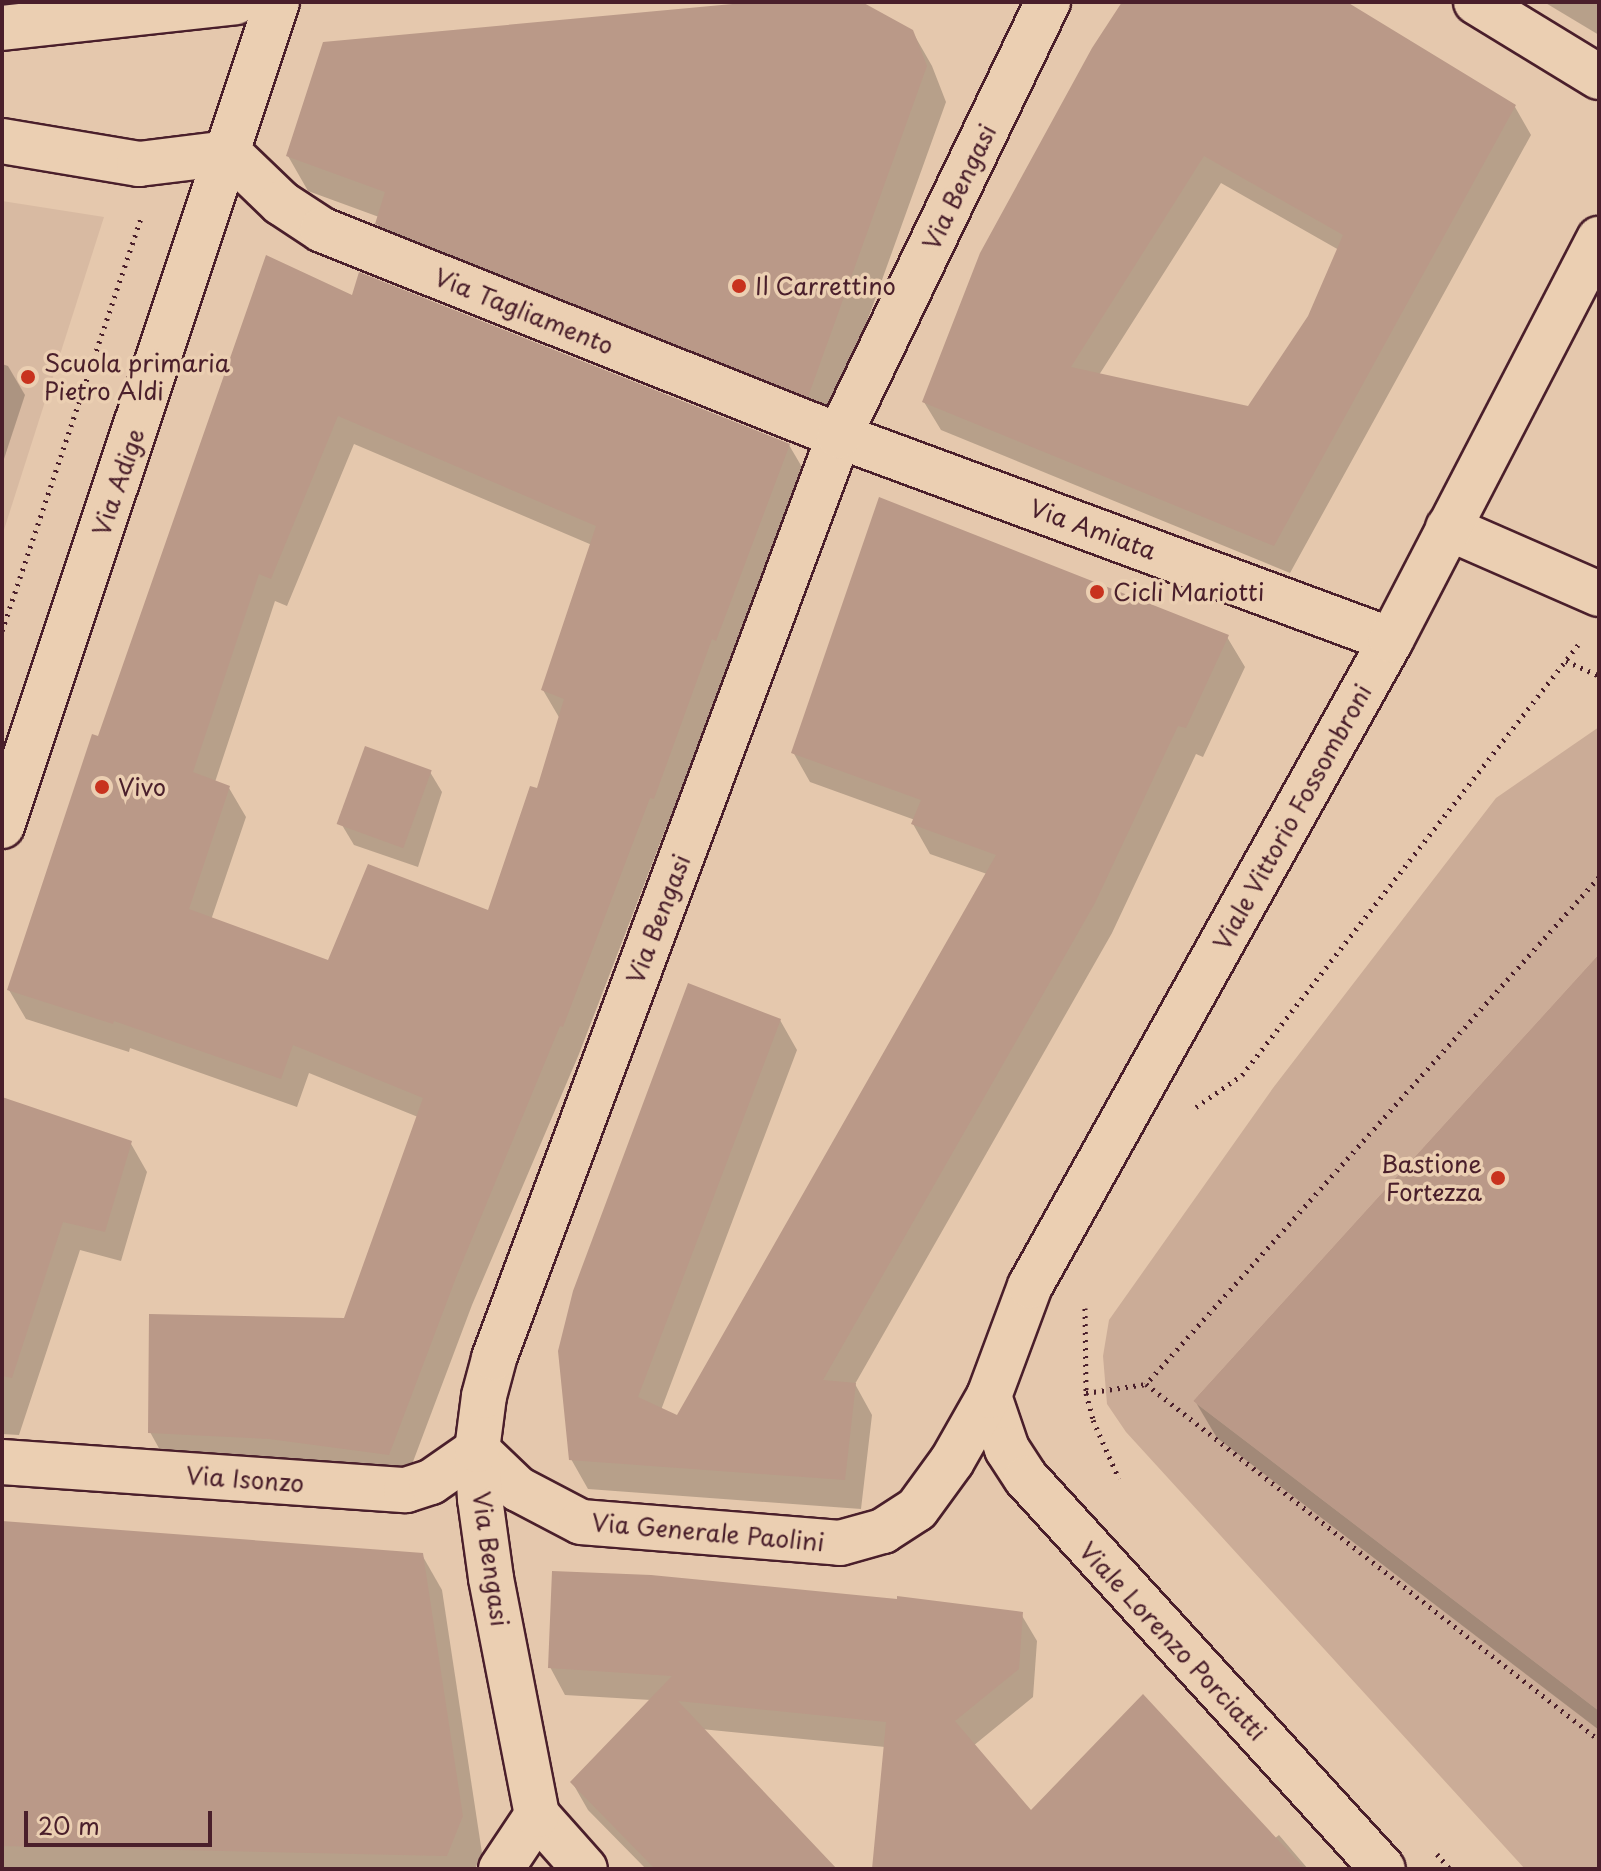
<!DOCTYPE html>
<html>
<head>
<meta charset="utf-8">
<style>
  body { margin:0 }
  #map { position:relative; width:1601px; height:1871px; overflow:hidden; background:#e5c8ad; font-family:"Playpen Sans",sans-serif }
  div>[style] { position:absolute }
  .built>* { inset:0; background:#d8baa2 }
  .green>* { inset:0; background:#cbac97 }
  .shadow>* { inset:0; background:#0003 }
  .building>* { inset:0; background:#ba9988; transform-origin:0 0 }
  .path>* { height:5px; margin-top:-2.5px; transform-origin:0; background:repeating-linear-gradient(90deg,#4a1f2b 0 2px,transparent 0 8px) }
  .roads { filter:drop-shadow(2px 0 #4a1f2b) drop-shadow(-2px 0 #4a1f2b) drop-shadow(0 2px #4a1f2b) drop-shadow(0 -2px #4a1f2b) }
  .minor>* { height:44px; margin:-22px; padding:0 22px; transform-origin:22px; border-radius:22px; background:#ebcfb2 }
  .dots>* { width:22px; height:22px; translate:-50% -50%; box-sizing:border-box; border:4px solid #ebcfb2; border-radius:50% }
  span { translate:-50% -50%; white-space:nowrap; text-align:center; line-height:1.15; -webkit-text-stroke:7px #ebcfb2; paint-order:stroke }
  .street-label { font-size:24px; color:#4a1f2b }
  .poi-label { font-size:24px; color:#4a1f2b }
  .left { translate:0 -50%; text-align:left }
  .right { translate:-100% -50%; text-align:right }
  .frame { position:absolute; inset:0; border:4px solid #4a1f2b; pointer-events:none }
  .scale { position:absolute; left:24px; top:1811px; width:188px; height:36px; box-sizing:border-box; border:4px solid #4a1f2b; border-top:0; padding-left:10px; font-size:24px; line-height:28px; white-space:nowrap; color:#4a1f2b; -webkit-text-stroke:6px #ebcfb2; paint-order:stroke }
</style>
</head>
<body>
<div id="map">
  <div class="built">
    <i style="clip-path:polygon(2px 201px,104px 217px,2px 536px)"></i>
  </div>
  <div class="green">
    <i style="clip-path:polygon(1599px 727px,1599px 954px,1193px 1401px,1599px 1711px,1599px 1869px,1525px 1869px,1126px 1432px,1107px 1404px,1103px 1356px,1109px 1320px,1273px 1088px,1496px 798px)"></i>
  </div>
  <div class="shadow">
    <i style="clip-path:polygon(776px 2px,850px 2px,912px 31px,932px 66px,946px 102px,828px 430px,397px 258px,377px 224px,379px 217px,308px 191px,288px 156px)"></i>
    <i style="clip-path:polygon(evenodd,1124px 2px,1343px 2px,1515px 107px,1531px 135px,1290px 573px,941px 430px,924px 402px,1124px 2px,1221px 183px,1339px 250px,1309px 317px,1249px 408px,1099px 375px,1221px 183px)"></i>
    <i style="clip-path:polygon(1544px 2px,1599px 2px,1599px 35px)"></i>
    <i style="clip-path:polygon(evenodd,353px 298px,789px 445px,806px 474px,732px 669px,728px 667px,670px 826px,667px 825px,579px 1054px,472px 1305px,405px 1483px,166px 1461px,150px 1432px,346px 1320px,418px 1117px,309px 1073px,297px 1107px,130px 1048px,129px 1052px,26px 1019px,9px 990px,100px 739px,353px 298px,354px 444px,592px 545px,543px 690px,560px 719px,538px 791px,490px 913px,329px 963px,211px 920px,246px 817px,229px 788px,215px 782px,275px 601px,287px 606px,354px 444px)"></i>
    <i style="clip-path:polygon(2px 364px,8px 366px,25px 395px,2px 465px)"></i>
    <i style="clip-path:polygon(1227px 637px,1245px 667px,1203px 757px,1196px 754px,1112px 933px,855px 1384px,872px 1415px,861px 1509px,588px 1489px,571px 1459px,780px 1020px,797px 1050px,661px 1410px,678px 1417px,987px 874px,930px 854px,913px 824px,915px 820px,810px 782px,793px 752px)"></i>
    <i style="clip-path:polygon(430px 772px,442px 792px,418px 867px,354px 845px,342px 825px)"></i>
    <i style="clip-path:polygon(1599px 957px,1599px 1730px,1217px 1438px,1195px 1401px)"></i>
    <i style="clip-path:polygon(2px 1099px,130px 1142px,147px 1172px,121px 1261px,80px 1250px,19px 1435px,2px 1434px)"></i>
    <i style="clip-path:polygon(2px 1523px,422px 1555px,442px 1590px,482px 1853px,475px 1869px,2px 1869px)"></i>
    <i style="clip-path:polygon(1021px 1614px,1037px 1641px,1033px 1697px,973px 1746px,1031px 1813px,1274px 1839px,1279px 1835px,1308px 1869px,874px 1869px,885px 1747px,701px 1729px,834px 1869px,646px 1869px,588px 1810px,572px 1782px,651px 1700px,565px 1695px,550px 1667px)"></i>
  </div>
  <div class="building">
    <i style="clip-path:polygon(754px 2px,862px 2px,913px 30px,927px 66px,808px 397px,375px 224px,385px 192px,286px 156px,323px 42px)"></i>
    <i style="clip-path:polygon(evenodd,1122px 2px,1347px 2px,1516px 105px,1274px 546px,922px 402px,980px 253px,1092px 48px,1122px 2px,1204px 156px,1343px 235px,1308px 316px,1248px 406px,1071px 367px,1204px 156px)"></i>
    <i style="clip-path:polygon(evenodd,266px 255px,352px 295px,359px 272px,790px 444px,716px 641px,712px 639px,654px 799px,650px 798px,563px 1027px,560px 1026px,457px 1275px,389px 1455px,269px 1439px,148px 1433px,149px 1314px,344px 1318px,423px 1098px,293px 1045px,281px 1079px,114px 1021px,113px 1024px,7px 990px,92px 734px,98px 736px,266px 255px,338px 416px,596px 526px,541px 690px,564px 699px,537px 788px,530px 786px,488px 910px,368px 864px,328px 960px,189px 909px,230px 786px,193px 772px,259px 574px,271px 579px,338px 416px)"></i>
    <i style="clip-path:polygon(879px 497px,1229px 635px,1186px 728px,1178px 726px,1095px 903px,823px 1380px,856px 1383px,845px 1480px,569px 1460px,558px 1351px,573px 1291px,688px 983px,781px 1019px,638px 1397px,677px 1415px,996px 855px,911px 824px,921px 800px,791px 753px)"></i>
    <i style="left:365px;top:746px;width:71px;height:83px;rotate:20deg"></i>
    <i style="clip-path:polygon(1599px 954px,1599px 1711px,1193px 1401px)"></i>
    <i style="clip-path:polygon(2px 1097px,132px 1141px,105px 1232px,63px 1222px,12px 1378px,2px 1376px)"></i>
    <i style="clip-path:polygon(2px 1521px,423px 1553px,463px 1816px,447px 1856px,2px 1846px)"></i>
    <i style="clip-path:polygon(552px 1571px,651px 1575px,897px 1599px,897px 1596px,1023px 1612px,1019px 1669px,955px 1721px,1031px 1810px,1143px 1694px,1305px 1869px,872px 1869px,886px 1722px,678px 1701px,837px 1869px,655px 1869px,570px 1782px,672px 1676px,548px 1668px)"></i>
  </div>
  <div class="path">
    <i style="left:2px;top:631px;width:436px;rotate:-71.4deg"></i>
    <i style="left:1566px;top:661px;width:36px;rotate:24deg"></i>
    <i style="left:1599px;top:877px;width:680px;rotate:131.78deg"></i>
    <i style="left:1146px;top:1384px;width:576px;rotate:38.16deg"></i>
    <i style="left:1196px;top:1107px;width:56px;rotate:-34.8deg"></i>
    <i style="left:1242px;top:1075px;width:546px;rotate:-52deg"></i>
    <i style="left:1085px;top:1308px;width:85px;rotate:89.3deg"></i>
    <i style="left:1086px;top:1393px;width:28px;rotate:75deg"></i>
    <i style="left:1093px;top:1420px;width:64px;rotate:66.2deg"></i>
    <i style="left:1086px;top:1393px;width:61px;rotate:-8.5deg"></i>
    <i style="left:1437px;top:1854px;width:20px;rotate:49deg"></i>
  </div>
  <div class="roads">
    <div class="minor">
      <i style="left:1476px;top:2px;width:144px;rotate:31.4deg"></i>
      <i style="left:2px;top:28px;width:235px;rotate:-6.3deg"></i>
      <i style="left:2px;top:141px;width:139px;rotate:9.5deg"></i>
      <i style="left:139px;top:164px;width:91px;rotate:-7deg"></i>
      <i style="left:229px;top:153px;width:72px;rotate:43.9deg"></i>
      <i style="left:281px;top:203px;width:49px;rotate:33.4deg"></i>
      <i style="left:322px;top:230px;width:557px;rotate:21.72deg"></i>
      <i style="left:839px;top:436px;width:588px;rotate:20.28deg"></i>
      <i style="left:1448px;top:528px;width:165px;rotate:23.6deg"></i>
      <i style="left:2px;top:826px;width:869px;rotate:-71.54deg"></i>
      <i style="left:989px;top:1396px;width:56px;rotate:71.2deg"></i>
      <i style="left:1007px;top:1449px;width:35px;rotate:57deg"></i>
      <i style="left:1026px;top:1478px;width:529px;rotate:47.6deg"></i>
      <i style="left:477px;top:1450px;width:57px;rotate:43.6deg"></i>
      <i style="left:518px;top:1489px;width:71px;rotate:27.6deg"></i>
      <i style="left:581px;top:1522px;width:260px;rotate:4.6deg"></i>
      <i style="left:840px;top:1543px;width:45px;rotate:-15.6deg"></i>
      <i style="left:883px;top:1531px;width:40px;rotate:-32.9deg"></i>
      <i style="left:917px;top:1509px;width:59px;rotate:-53.9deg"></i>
      <i style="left:952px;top:1461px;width:75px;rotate:-60.4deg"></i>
      <i style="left:989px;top:1396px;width:117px;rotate:-69.6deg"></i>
      <i style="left:1030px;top:1286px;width:740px;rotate:-60.8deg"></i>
      <i style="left:1391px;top:640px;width:452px;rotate:-62.6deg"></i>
      <i style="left:2px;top:1462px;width:405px;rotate:4deg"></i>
      <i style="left:406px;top:1490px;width:26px;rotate:-18deg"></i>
      <i style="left:431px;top:1482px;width:56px;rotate:-34.8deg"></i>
      <i style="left:537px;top:1815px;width:72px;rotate:48.4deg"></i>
      <i style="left:501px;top:1869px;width:65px;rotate:-56.3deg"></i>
      <i style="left:537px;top:1815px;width:241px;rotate:-101deg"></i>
      <i style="left:491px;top:1578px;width:80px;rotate:-97.9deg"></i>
      <i style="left:480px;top:1499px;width:49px;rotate:-93.5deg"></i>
      <i style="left:477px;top:1450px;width:54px;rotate:-82.6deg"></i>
      <i style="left:484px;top:1396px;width:39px;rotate:-75deg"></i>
      <i style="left:494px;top:1358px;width:984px;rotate:-69.48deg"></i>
      <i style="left:839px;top:436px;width:482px;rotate:-64.3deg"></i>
    </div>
  </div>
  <div class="dots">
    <i style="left:739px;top:286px;background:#c8321e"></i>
    <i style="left:28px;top:377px;background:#c8321e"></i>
    <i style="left:1097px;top:592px;background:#c8321e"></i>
    <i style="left:102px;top:787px;background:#c8321e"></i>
    <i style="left:1498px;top:1178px;background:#c8321e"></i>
  </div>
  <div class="street-label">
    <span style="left:959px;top:187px;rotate:-64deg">Via Bengasi</span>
    <span style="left:524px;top:311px;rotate:22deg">Via Tagliamento</span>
    <span style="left:118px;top:482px;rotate:-71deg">Via Adige</span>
    <span style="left:1093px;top:529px;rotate:20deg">Via Amiata</span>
    <span style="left:1292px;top:817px;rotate:-61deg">Viale Vittorio Fossombroni</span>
    <span style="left:658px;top:919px;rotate:-69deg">Via Bengasi</span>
    <span style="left:245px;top:1479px;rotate:4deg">Via Isonzo</span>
    <span style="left:708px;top:1532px;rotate:5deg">Via Generale Paolini</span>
    <span style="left:491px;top:1559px;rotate:82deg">Via Bengasi</span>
    <span style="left:1173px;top:1641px;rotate:47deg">Viale Lorenzo Porciatti</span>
  </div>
  <div class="poi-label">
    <span class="left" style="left:755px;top:286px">Il Carrettino</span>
    <span class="left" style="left:44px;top:377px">Scuola primaria<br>Pietro Aldi</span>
    <span class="left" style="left:1113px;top:592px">Cicli Mariotti</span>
    <span class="left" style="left:118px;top:787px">Vivo</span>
    <span class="right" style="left:1482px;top:1178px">Bastione<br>Fortezza</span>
  </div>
  <div class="frame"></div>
  <div class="scale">20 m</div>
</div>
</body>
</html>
